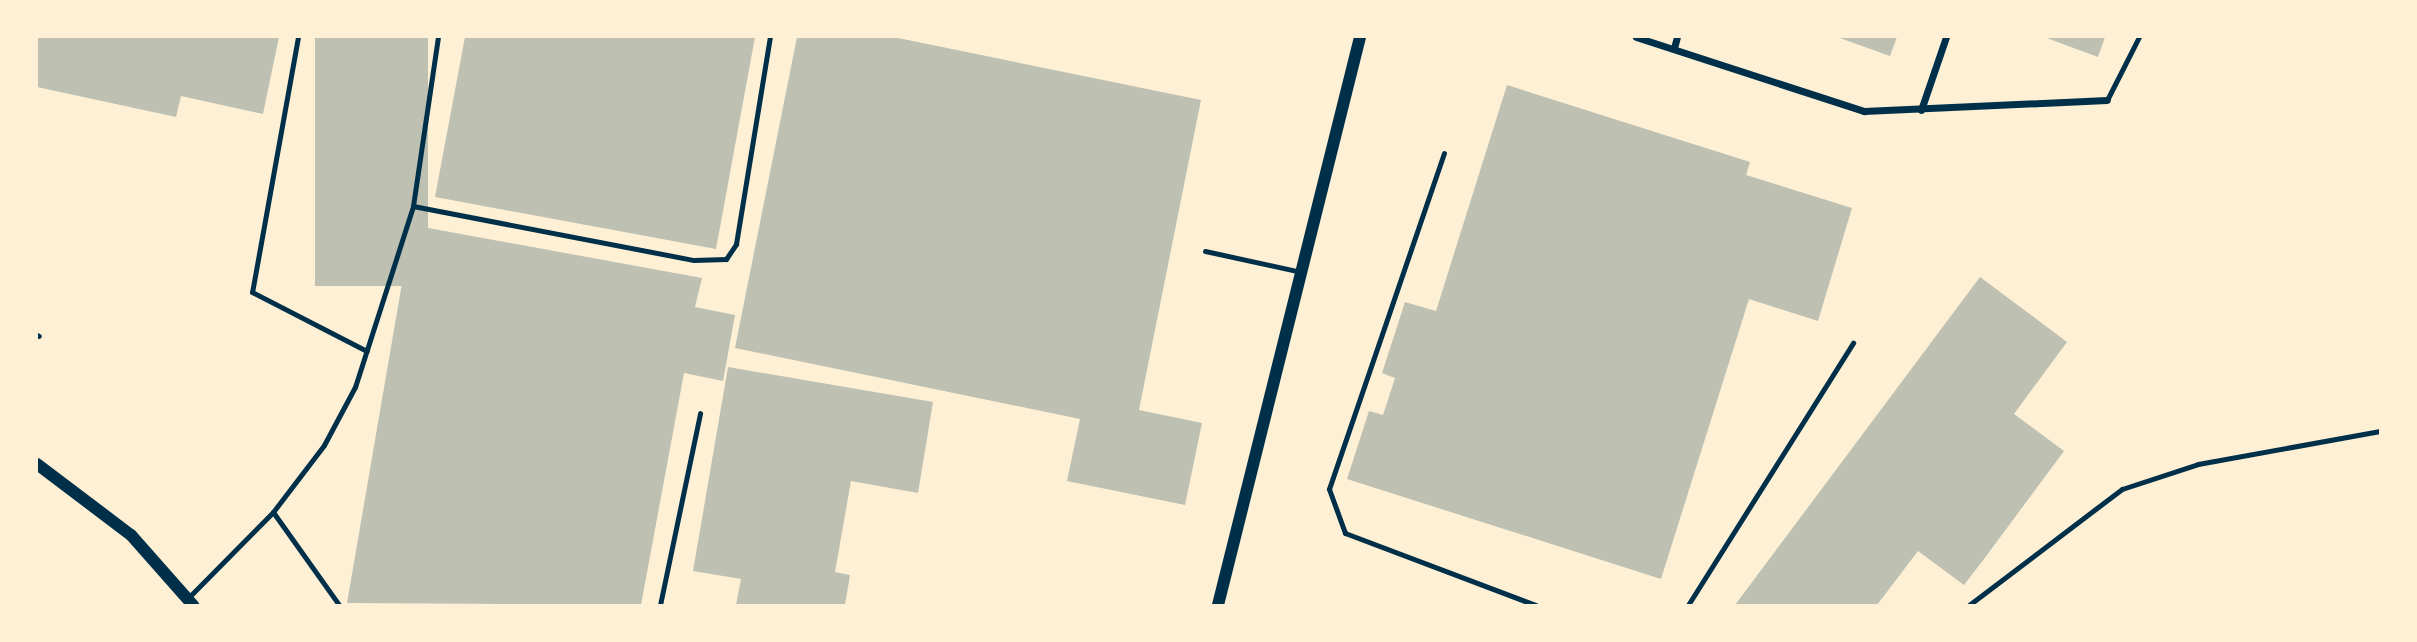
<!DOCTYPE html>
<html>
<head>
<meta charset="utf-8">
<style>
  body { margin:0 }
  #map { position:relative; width:2417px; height:642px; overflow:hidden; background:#fdf0d5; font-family:"PT Sans Narrow",sans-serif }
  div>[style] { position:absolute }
  .building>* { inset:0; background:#bec0b2; transform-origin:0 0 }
  .service>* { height:5px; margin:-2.5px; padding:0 2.5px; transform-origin:2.5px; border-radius:2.5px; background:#003049 }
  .minor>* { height:7px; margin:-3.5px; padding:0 3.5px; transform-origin:3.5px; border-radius:3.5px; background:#003049 }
  .tertiary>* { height:12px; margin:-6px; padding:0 6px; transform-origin:6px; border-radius:6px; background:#003049 }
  span { translate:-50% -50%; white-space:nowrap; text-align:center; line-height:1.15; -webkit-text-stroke:5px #fdf0d5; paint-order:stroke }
  .frame { position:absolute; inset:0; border:38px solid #fdf0d5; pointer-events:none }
</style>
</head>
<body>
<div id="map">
  <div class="building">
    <i style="clip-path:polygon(37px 37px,279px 37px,263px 114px,181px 96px,176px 117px,37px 87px)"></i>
    <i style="left:315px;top:37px;width:113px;height:249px"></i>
    <i style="clip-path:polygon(465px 37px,755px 37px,716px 249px,435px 197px)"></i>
    <i style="clip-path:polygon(797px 37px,893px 37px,1201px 100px,1139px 410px,1202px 423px,1185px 505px,1067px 481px,1080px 419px,735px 348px)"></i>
    <i style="clip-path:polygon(1837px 37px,1897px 37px,1890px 56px)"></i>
    <i style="clip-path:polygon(2044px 37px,2105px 37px,2098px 57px)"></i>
    <i style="clip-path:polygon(1507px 85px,1750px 162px,1746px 175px,1852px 208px,1818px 321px,1749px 299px,1661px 579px,1347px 479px,1369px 411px,1383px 415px,1395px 378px,1382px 373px,1405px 302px,1436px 311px)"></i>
    <i style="clip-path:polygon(412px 225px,702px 278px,695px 307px,735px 315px,723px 381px,684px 373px,641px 605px,347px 603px)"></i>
    <i style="clip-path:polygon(1980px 277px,2067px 342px,2014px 414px,2064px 451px,1984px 559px,1964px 585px,1918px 551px,1877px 605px,1735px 605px)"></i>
    <i style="clip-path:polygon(728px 367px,933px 402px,918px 493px,851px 481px,835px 572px,850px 575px,845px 605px,736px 605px,741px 579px,693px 571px)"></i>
  </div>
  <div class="service">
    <i style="left:298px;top:37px;width:259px;rotate:100.2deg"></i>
    <i style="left:252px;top:292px;width:129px;rotate:27.2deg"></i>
    <i style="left:2107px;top:100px;width:71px;rotate:-63.1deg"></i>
    <i style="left:1444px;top:153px;width:355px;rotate:108.9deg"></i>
    <i style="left:1329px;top:489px;width:47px;rotate:70deg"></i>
    <i style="left:1345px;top:533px;width:204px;rotate:20.7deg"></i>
    <i style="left:413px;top:206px;width:286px;rotate:10.9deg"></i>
    <i style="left:694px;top:260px;width:32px;rotate:-2deg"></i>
    <i style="left:726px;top:259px;width:18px;rotate:-56deg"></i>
    <i style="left:736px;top:244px;width:210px;rotate:-80.7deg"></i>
    <i style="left:1205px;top:251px;width:98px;rotate:12.3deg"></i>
    <i style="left:37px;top:335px;width:2px;rotate:27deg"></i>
    <i style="left:273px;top:512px;width:114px;rotate:54.6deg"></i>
    <i style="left:188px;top:598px;width:121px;rotate:-45.3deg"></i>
    <i style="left:273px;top:512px;width:84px;rotate:-52.7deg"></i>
    <i style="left:324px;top:445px;width:66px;rotate:-61.9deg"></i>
    <i style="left:355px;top:387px;width:190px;rotate:-72.2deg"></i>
    <i style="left:413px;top:206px;width:171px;rotate:-81.6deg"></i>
    <i style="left:660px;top:605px;width:196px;rotate:-78.2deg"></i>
    <i style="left:1688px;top:605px;width:310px;rotate:-57.8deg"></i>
    <i style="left:1969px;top:605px;width:192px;rotate:-37.2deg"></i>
    <i style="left:2122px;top:489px;width:80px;rotate:-18.2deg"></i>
    <i style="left:2198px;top:464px;width:185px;rotate:-10.3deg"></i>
  </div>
  <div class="minor">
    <i style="left:1636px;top:37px;width:240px;rotate:18deg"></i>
    <i style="left:1864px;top:111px;width:243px;rotate:-2.6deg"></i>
    <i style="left:1674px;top:48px;width:11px;rotate:-75deg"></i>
    <i style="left:1921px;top:110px;width:77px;rotate:-71.1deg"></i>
  </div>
  <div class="tertiary">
    <i style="left:37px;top:464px;width:118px;rotate:37.1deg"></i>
    <i style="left:131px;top:535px;width:94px;rotate:48.5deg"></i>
    <i style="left:1218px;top:605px;width:585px;rotate:-75.96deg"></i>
  </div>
  <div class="frame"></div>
</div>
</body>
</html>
